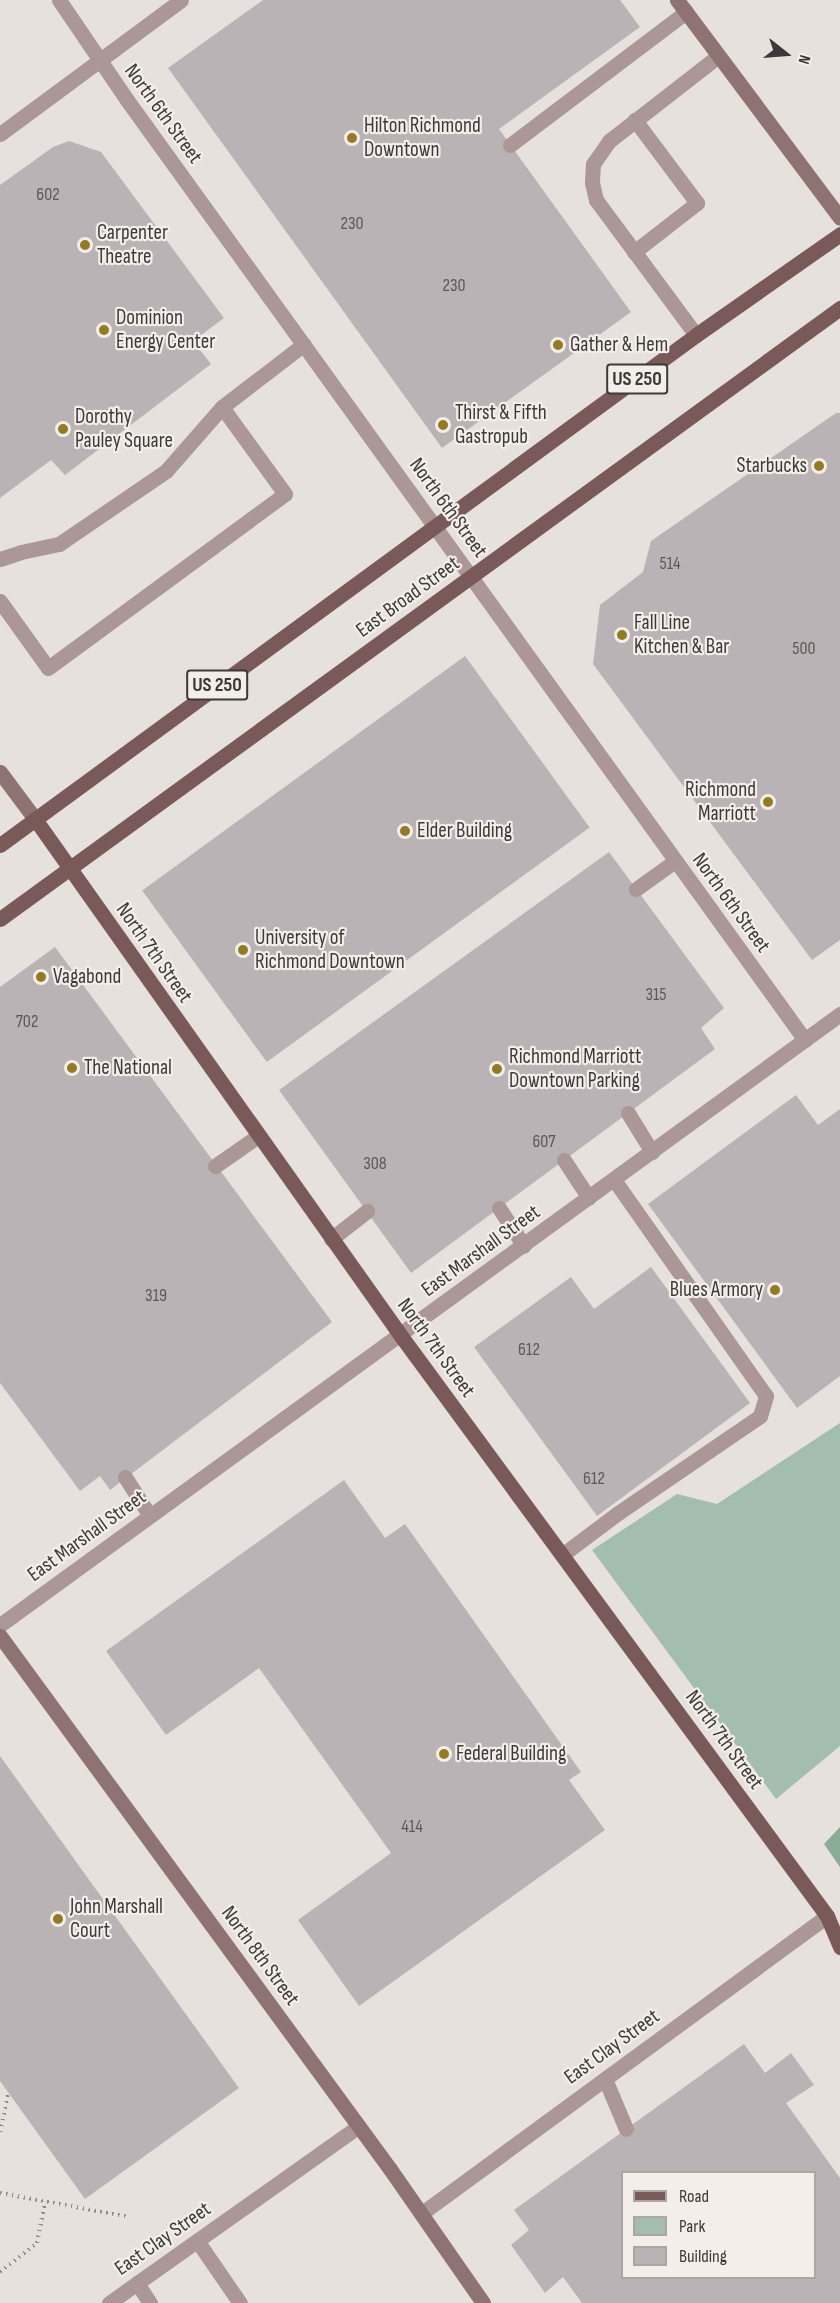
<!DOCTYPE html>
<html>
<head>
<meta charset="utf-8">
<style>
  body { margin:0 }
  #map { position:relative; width:840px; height:2303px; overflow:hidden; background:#e6e1dc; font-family:"Sofia Sans Condensed",sans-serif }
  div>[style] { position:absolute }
  .green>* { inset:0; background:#a4bead }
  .forest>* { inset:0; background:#89ac96 }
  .building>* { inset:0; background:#bab3b5; transform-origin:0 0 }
  .path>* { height:4px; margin-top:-2px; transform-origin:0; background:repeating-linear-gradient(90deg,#8f8b88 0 1.5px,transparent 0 6px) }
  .service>* { height:15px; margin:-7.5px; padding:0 7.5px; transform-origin:7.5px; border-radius:7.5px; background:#aa9796 }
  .minor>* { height:15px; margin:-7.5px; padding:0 7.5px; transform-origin:7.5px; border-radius:7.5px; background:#aa9796 }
  .tertiary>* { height:15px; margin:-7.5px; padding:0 7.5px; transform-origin:7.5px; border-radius:7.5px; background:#aa9796 }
  .secondary>* { height:15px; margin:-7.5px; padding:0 7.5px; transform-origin:7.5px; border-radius:7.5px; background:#8e7372 }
  .primary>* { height:15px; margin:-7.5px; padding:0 7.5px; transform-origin:7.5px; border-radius:7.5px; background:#7a5959 }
  .dots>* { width:16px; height:16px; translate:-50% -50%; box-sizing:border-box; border:3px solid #f3eee9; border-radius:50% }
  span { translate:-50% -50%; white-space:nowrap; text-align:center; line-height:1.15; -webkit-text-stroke:4.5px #f3eee9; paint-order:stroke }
  .number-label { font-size:18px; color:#5c5857 }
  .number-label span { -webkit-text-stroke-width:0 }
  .shield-label span { padding:2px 4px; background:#f3eee9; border:2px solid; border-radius:4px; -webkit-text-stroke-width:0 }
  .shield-label { font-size:20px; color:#3c3a38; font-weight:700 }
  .street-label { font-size:21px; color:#3c3a38 }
  .poi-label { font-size:21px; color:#3c3a38 }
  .left { translate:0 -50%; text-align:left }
  .right { translate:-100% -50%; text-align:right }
  .legend { position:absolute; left:621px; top:2171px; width:195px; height:108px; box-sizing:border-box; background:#f3eee9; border:2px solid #aaa6a2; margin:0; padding:8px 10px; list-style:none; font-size:18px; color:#3c3a38 }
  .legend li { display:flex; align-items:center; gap:12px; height:30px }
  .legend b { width:30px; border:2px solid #aaa6a2 }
  .north { position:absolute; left:756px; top:24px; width:60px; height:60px; -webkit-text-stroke:4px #f3eee9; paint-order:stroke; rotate:107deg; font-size:16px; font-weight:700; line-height:24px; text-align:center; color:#3c3a38 }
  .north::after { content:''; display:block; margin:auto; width:21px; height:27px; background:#3c3a38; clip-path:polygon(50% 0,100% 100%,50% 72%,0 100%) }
</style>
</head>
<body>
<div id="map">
  <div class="green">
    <i style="clip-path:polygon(840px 1423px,840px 1746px,776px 1799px,592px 1550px,677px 1494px,717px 1504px)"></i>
  </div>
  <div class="forest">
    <i style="clip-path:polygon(840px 1827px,840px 1867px,824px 1844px)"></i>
  </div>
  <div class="building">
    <i style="clip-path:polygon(263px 0,620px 0,640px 27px,499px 129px,631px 312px,442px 448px,168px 68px)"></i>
    <i style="clip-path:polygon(69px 141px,101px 152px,224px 318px,193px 341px,211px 364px,65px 475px,51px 460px,0 498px,0 185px,53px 147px)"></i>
    <i style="clip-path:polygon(836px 413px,840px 413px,840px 940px,812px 960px,593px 664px,600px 605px,643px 572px,651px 541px)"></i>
    <i style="left:465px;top:656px;width:212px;height:399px;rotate:54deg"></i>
    <i style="clip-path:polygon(609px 852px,724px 1008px,701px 1028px,715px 1049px,411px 1273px,279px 1090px)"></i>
    <i style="clip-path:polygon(55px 947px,332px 1322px,110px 1490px,100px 1476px,80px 1491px,0 1383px,0 987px)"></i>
    <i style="clip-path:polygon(796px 1095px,818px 1125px,840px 1109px,840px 1376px,797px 1408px,648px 1204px)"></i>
    <i style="clip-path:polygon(651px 1267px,750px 1403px,597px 1516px,474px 1347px,571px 1277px,594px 1309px)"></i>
    <i style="clip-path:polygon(344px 1480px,385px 1538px,405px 1524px,581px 1772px,569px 1780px,605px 1830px,359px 2006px,298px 1920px,391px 1853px,259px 1668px,166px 1735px,106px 1651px)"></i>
    <i style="clip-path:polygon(0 1756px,239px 2088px,85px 2199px,0 2081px)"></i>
    <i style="clip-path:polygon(evenodd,744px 2044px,765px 2073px,791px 2053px,814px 2085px,786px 2103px,840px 2178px,840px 2303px,582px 2303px,563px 2277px,545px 2293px,511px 2245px,529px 2230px,514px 2210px,744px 2044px,622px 2172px,814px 2172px,814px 2278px,622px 2278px,622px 2172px)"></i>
  </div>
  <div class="path">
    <i style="left:0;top:2132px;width:40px;rotate:-78deg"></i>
    <i style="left:0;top:2193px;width:131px;rotate:10.5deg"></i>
    <i style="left:0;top:2272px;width:47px;rotate:-38.1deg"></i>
    <i style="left:37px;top:2243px;width:42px;rotate:-79deg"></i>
  </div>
  <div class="service">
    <i style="left:510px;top:145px;width:221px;rotate:-37.1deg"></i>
    <i style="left:634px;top:252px;width:80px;rotate:-37.9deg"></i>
    <i style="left:697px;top:203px;width:104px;rotate:-126.8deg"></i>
    <i style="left:696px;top:335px;width:168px;rotate:-126.5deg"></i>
    <i style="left:596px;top:200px;width:18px;rotate:-103deg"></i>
    <i style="left:592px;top:182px;width:18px;rotate:-87deg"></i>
    <i style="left:593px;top:164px;width:28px;rotate:-55deg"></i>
    <i style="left:609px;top:141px;width:138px;rotate:-37.9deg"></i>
    <i style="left:0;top:559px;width:22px;rotate:-18deg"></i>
    <i style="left:21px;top:552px;width:39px;rotate:-12deg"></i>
    <i style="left:59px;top:544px;width:130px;rotate:-34.3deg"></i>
    <i style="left:166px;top:471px;width:85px;rotate:-48.8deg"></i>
    <i style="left:0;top:601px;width:82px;rotate:54.4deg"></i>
    <i style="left:48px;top:668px;width:294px;rotate:-36.3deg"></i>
    <i style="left:285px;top:494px;width:107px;rotate:-125.9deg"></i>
    <i style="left:222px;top:407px;width:103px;rotate:-37.5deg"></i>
    <i style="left:636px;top:889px;width:48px;rotate:-35.7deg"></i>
    <i style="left:628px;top:1113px;width:46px;rotate:58.4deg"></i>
    <i style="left:564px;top:1160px;width:45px;rotate:56.7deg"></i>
    <i style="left:215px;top:1166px;width:52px;rotate:-34.9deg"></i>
    <i style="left:499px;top:1208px;width:45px;rotate:56.7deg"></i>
    <i style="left:331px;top:1239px;width:46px;rotate:-37.9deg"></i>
    <i style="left:125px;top:1477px;width:46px;rotate:57.3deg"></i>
    <i style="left:562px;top:1555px;width:70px;rotate:-36.9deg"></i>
    <i style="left:618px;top:1513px;width:172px;rotate:-34.3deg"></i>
    <i style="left:760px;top:1416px;width:21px;rotate:-73deg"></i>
    <i style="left:766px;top:1396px;width:264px;rotate:-125.1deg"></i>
    <i style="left:605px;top:2079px;width:54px;rotate:67.2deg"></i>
    <i style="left:198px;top:2242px;width:74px;rotate:55.5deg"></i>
    <i style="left:137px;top:2283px;width:24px;rotate:57deg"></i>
  </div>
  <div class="minor">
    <i style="left:422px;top:2213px;width:502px;rotate:-36.25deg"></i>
    <i style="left:109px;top:2303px;width:306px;rotate:-35.3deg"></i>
  </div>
  <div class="tertiary">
    <i style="left:59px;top:0;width:121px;rotate:55.8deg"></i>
    <i style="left:127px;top:100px;width:1159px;rotate:54.2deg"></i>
    <i style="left:0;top:134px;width:225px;rotate:-36.5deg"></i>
    <i style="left:0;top:1625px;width:1039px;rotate:-36.03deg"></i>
  </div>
  <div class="secondary">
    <i style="left:677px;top:0;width:272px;rotate:53.2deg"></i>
    <i style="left:0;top:772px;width:59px;rotate:53.3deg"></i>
    <i style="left:0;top:1636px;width:660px;rotate:53.81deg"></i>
    <i style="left:390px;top:2169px;width:163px;rotate:55.2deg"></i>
  </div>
  <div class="primary">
    <i style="left:35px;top:819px;width:633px;rotate:54.7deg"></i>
    <i style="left:401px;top:1336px;width:720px;rotate:53.7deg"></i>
    <i style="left:827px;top:1916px;width:34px;rotate:67deg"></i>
    <i style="left:0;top:845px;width:863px;rotate:-36.23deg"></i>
    <i style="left:696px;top:335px;width:176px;rotate:-35deg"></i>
    <i style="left:0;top:919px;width:1039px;rotate:-36.03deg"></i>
  </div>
  <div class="dots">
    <i style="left:352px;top:138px;background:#927b22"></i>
    <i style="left:85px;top:245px;background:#927b22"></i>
    <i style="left:104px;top:330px;background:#927b22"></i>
    <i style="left:558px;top:345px;background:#927b22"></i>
    <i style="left:443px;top:425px;background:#927b22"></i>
    <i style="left:63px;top:429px;background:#927b22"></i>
    <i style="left:819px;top:466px;background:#927b22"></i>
    <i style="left:622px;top:635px;background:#927b22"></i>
    <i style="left:768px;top:802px;background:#927b22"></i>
    <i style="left:405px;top:831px;background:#927b22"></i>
    <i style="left:243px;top:950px;background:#927b22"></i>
    <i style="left:41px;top:977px;background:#927b22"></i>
    <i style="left:72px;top:1068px;background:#927b22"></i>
    <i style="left:497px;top:1069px;background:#927b22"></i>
    <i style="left:775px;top:1290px;background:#927b22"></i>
    <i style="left:444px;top:1754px;background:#927b22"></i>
    <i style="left:58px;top:1919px;background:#927b22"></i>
  </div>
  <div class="number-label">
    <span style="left:48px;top:195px">602</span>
    <span style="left:352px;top:224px">230</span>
    <span style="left:454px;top:286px">230</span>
    <span style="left:670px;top:564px">514</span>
    <span style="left:804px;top:649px">500</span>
    <span style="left:656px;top:995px">315</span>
    <span style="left:27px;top:1022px">702</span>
    <span style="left:544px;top:1142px">607</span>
    <span style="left:375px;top:1164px">308</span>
    <span style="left:156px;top:1296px">319</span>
    <span style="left:529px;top:1350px">612</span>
    <span style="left:594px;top:1479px">612</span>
    <span style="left:412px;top:1827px">414</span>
  </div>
  <div class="shield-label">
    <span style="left:637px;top:379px">US 250</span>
    <span style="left:217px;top:685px">US 250</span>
  </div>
  <div class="street-label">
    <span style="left:163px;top:114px;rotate:54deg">North 6th Street</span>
    <span style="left:448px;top:508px;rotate:54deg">North 6th Street</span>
    <span style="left:408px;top:597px;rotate:-36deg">East Broad Street</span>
    <span style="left:731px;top:903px;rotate:54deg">North 6th Street</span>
    <span style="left:154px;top:953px;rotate:55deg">North 7th Street</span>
    <span style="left:481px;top:1251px;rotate:-36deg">East Marshall Street</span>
    <span style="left:436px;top:1348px;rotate:54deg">North 7th Street</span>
    <span style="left:87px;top:1536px;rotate:-36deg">East Marshall Street</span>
    <span style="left:724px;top:1740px;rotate:54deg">North 7th Street</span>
    <span style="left:260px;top:1956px;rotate:54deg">North 8th Street</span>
    <span style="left:612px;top:2047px;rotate:-36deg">East Clay Street</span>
    <span style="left:163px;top:2239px;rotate:-35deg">East Clay Street</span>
  </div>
  <div class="poi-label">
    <span class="left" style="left:364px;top:138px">Hilton Richmond<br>Downtown</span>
    <span class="left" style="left:97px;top:245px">Carpenter<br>Theatre</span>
    <span class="left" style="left:116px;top:330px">Dominion<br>Energy Center</span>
    <span class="left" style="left:570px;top:345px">Gather &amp; Hem</span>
    <span class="left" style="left:455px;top:425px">Thirst &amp; Fifth<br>Gastropub</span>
    <span class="left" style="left:75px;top:429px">Dorothy<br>Pauley Square</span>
    <span class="right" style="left:807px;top:466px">Starbucks</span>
    <span class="left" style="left:634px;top:635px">Fall Line<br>Kitchen &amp; Bar</span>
    <span class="right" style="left:756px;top:802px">Richmond<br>Marriott</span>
    <span class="left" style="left:417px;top:831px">Elder Building</span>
    <span class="left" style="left:255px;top:950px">University of<br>Richmond Downtown</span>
    <span class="left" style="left:53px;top:977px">Vagabond</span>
    <span class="left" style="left:509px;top:1069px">Richmond Marriott<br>Downtown Parking</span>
    <span class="left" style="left:84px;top:1068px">The National</span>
    <span class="right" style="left:763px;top:1290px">Blues Armory</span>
    <span class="left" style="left:456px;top:1754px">Federal Building</span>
    <span class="left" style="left:70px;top:1919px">John Marshall<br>Court</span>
  </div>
  <ul class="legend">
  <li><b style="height:8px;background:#7a5959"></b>Road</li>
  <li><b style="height:16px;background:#a4bead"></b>Park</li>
  <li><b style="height:16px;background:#bab3b5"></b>Building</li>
  </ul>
  <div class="north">N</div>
</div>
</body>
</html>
